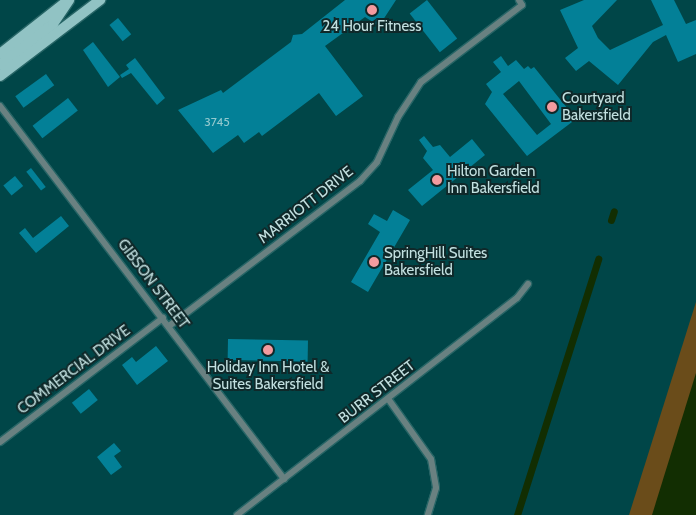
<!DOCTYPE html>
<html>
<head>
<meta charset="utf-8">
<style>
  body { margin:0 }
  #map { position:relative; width:696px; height:515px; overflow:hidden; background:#004648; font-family:Cabin,sans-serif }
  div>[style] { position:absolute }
  .green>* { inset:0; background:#6a4c1a }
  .water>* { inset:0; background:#122e02 }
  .canal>* { height:7px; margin:-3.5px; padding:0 3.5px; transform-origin:3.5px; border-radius:3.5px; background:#122e02 }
  .building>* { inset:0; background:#038097; transform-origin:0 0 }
  .roads { filter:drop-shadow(1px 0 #276566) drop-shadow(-1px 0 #276566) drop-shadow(0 1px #276566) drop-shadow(0 -1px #276566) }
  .street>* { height:6px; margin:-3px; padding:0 3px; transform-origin:3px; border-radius:3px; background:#698181 }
  .primary>* { height:10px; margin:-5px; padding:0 5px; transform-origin:5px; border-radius:5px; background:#91c3c4 }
  .dots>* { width:14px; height:14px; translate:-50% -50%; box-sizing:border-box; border:2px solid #0f2829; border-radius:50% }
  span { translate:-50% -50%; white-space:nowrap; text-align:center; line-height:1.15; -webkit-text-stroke:4px #0f2829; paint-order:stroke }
  .number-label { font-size:12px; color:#92c8ce }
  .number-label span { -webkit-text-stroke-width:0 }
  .poi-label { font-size:15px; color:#c2e0e0 }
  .left { translate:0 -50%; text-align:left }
  .street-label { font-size:15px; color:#c2e0e0 }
</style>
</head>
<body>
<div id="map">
  <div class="green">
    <i style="clip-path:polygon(696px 302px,696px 515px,629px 515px)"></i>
  </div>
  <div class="water">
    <i style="clip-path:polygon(696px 373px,696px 515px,652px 515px)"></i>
  </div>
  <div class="canal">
    <i style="left:611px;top:220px;width:9px;rotate:-72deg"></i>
    <i style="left:517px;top:515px;width:269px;rotate:-72.4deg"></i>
  </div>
  <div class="building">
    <i style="clip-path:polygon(345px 0,396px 0,379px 26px,365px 17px,325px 46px,363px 96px,336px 116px,319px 93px,262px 136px,259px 132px,244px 143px,238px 135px,213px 153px,178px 110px,221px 90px,223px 93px,291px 42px,293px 35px,302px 34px)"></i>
    <i style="left:427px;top:0;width:49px;height:22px;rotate:52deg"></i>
    <i style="clip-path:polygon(584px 0,617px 0,592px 26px,598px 38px,610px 50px,663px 25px,651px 0,674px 0,686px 24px,696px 20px,696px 54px,678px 62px,666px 35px,653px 42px,618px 85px,589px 61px,576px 71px,565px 58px,578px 48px,560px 10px)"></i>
    <i style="left:118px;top:18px;width:21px;height:11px;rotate:51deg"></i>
    <i style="clip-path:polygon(93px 42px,120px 77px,108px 87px,83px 50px)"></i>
    <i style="clip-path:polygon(evenodd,501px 56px,508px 66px,516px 60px,524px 69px,528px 66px,531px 69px,534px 67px,576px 119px,527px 156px,485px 104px,492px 92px,486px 84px,501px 72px,493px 62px,501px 56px,519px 81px,551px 124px,537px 135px,503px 94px,519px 81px)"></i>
    <i style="clip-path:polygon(135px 58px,165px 98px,157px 105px,131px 73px,122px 78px,120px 75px,129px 69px,126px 65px)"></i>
    <i style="left:46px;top:74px;width:14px;height:38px;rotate:54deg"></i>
    <i style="left:68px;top:98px;width:16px;height:45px;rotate:52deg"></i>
    <i style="clip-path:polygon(424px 136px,433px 147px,440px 145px,450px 157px,472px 139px,485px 155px,422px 206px,408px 190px,433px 170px,423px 158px,427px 151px,419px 140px)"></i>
    <i style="left:31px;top:168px;width:24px;height:6px;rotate:52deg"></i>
    <i style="left:15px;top:176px;width:13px;height:15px;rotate:51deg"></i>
    <i style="clip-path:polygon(393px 210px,410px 220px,368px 292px,351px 282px,380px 232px,368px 224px,374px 214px,387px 221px)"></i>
    <i style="clip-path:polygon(61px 216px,69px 226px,36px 253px,19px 233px,25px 228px,33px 238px)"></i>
    <i style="left:228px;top:339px;width:80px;height:21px;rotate:1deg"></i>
    <i style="clip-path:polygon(156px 346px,168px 361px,137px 385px,122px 365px,132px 357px,136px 362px)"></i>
    <i style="left:89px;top:389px;width:14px;height:22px;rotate:51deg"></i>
    <i style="clip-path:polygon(114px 443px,121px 451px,114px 456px,122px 467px,111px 475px,97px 457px)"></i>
  </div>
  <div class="roads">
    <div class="street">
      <i style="left:0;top:106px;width:469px;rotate:52.7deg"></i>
      <i style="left:169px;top:326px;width:240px;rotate:-37.2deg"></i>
      <i style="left:360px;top:181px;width:25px;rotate:-48deg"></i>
      <i style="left:377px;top:162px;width:50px;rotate:-65deg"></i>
      <i style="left:398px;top:117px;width:42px;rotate:-56.7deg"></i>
      <i style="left:421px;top:82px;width:127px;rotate:-37.3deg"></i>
      <i style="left:522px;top:5px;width:6px;rotate:-121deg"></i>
      <i style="left:389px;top:400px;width:72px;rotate:54.6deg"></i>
      <i style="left:431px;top:459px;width:29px;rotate:80deg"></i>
      <i style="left:436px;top:488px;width:28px;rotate:107deg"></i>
      <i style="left:0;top:442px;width:205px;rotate:-37.3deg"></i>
      <i style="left:237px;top:515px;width:354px;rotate:-37.8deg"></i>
      <i style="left:517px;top:298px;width:18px;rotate:-52deg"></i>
    </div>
    <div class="primary">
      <i style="left:0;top:54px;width:84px;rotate:-38.2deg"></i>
      <i style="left:0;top:65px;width:67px;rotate:-37.7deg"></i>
      <i style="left:53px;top:24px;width:29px;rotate:-56deg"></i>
      <i style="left:0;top:76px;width:126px;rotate:-37.2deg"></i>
    </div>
  </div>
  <div class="dots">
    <i style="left:372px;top:10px;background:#f49b9f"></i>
    <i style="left:552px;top:107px;background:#f49b9f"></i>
    <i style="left:437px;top:180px;background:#f49b9f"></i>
    <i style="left:374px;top:262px;background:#f49b9f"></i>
    <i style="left:268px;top:350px;background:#f49b9f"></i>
  </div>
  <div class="number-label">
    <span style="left:217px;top:122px">3745</span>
  </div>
  <div class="poi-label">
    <span style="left:372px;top:27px">24 Hour Fitness</span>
    <span class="left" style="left:562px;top:107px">Courtyard<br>Bakersfield</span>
    <span class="left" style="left:447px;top:180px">Hilton Garden<br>Inn Bakersfield</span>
    <span class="left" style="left:384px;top:262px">SpringHill Suites<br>Bakersfield</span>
    <span style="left:268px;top:376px">Holiday Inn Hotel &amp;<br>Suites Bakersfield</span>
  </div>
  <div class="street-label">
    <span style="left:306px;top:205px;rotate:-38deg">MARRIOTT DRIVE</span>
    <span style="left:153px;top:284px;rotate:53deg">GIBSON STREET</span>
    <span style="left:74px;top:370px;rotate:-37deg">COMMERCIAL DRIVE</span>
    <span style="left:377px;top:392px;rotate:-38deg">BURR STREET</span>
  </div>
</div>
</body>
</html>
